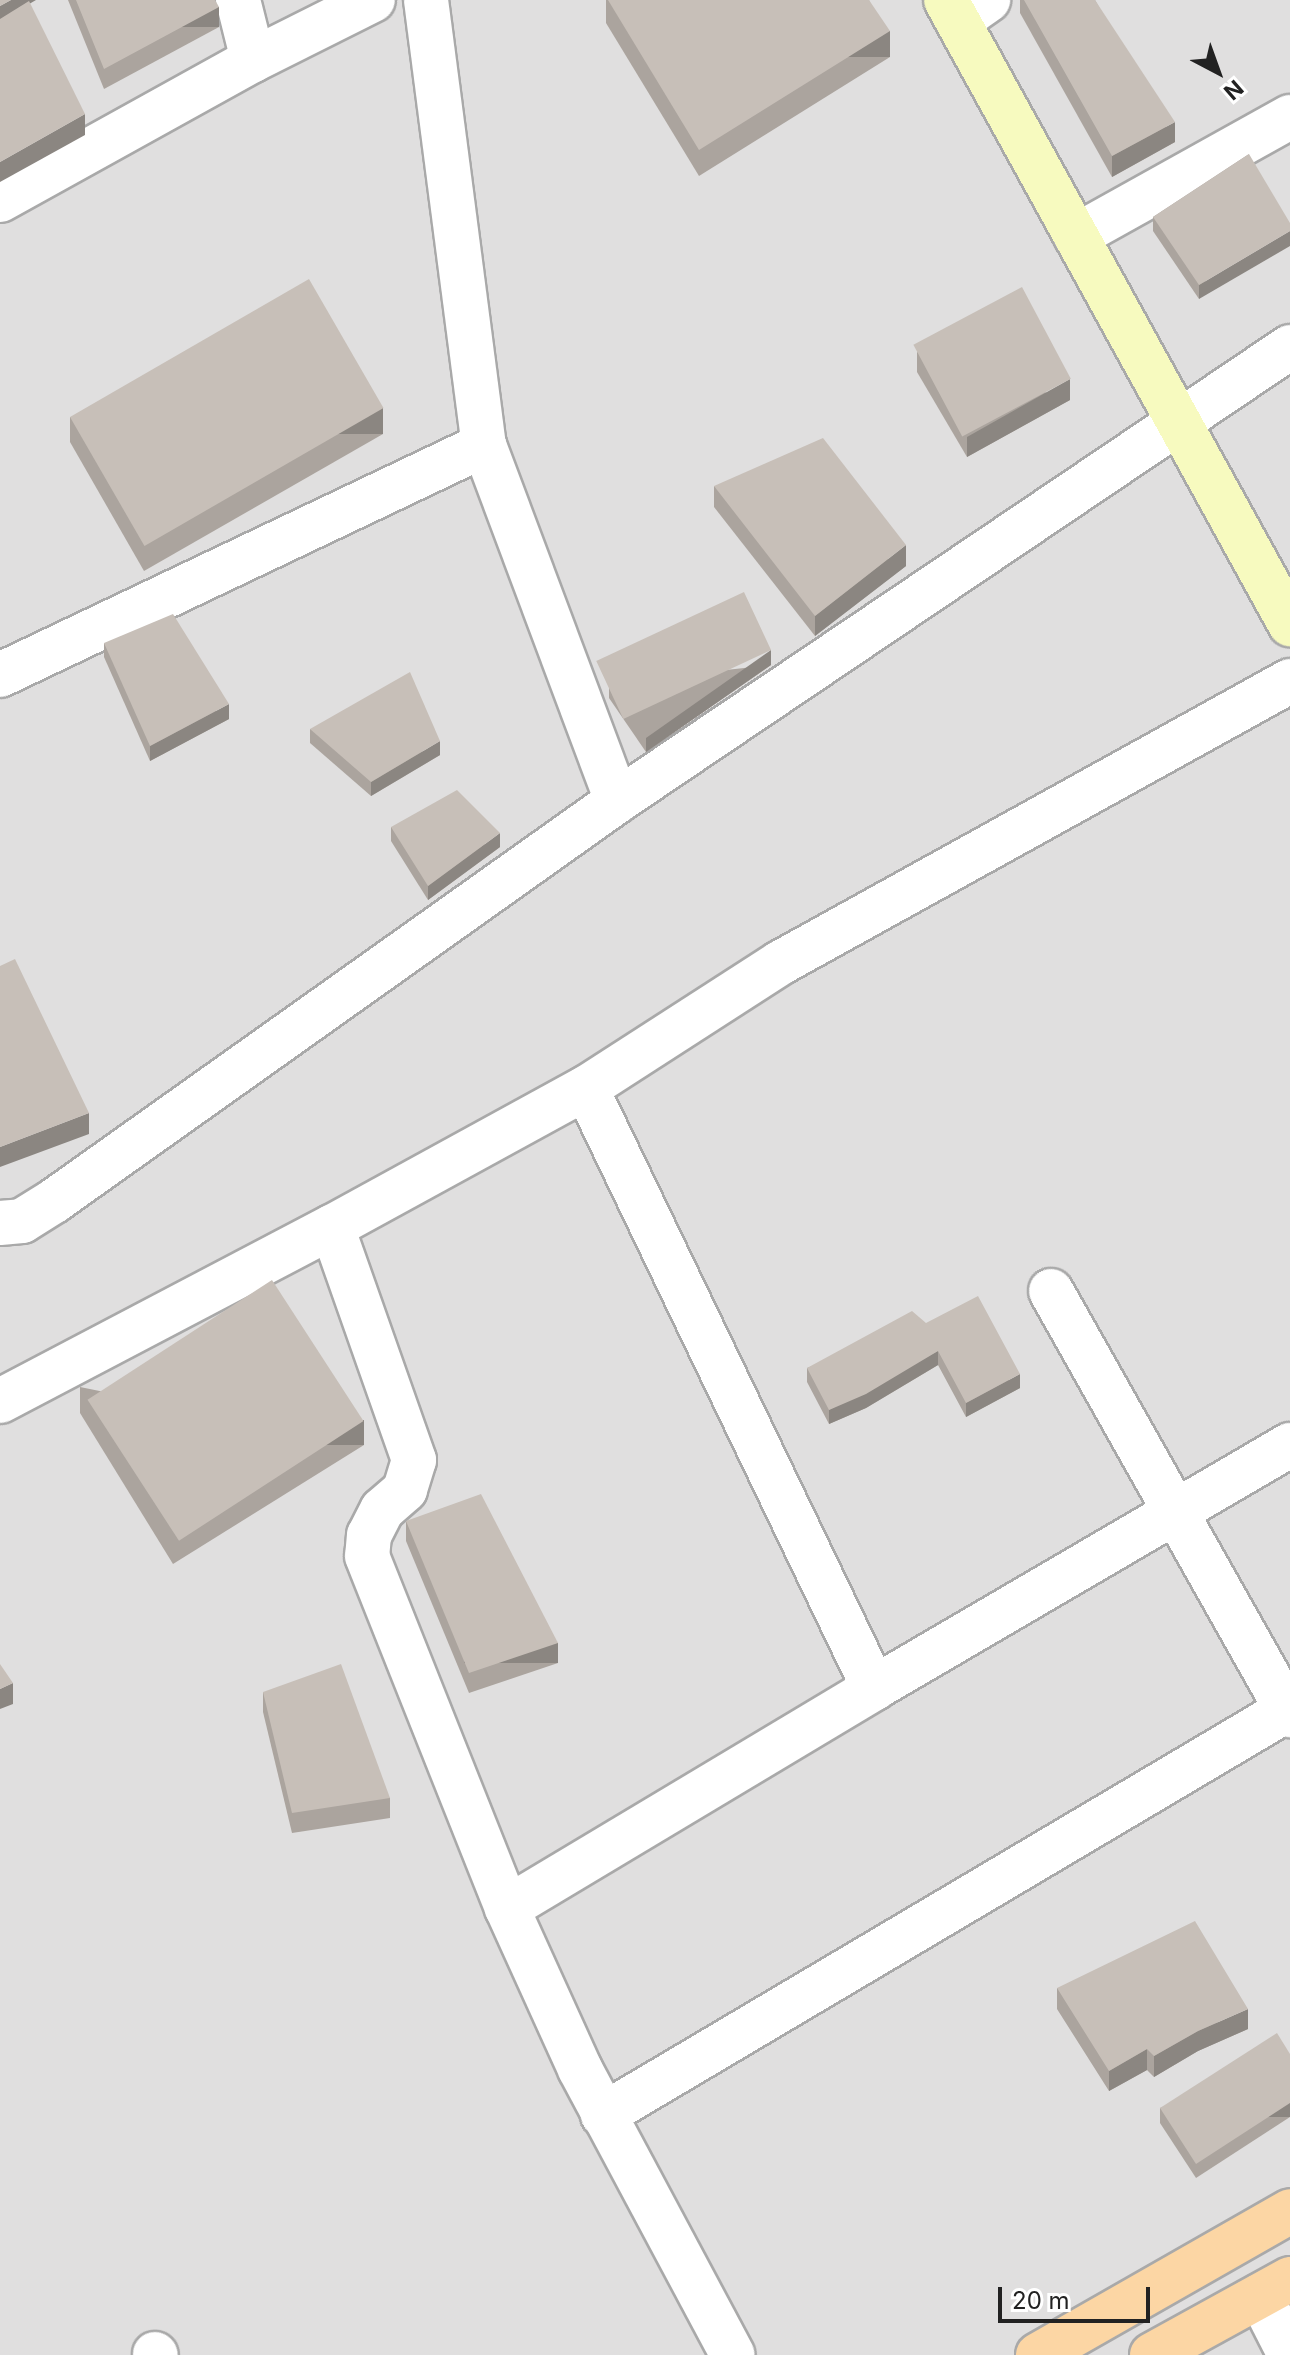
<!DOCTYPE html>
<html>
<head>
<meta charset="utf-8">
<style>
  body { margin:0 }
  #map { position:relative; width:1290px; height:2355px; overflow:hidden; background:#f2efe9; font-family:Inter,sans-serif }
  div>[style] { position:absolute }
  .residential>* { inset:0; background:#e0dfdf; transform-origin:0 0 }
  .roads { filter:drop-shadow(2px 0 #a9a9a9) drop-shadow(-2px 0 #a9a9a9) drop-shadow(0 2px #a9a9a9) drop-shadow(0 -2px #a9a9a9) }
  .street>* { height:44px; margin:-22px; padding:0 22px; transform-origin:22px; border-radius:22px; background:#fff }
  .secondary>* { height:44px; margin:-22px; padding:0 22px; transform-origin:22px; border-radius:22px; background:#f7fabf }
  .primary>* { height:44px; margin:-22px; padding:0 22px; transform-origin:22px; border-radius:22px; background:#fcd6a4 }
  .wall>* { inset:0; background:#aba49e }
  .shaded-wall>* { inset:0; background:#8b8681; transform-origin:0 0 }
  .building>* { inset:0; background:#c7bfb8; transform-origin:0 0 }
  span { translate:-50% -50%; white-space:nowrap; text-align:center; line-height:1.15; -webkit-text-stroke:8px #fff; paint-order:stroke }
  .north { position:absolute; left:1178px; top:32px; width:80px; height:80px; -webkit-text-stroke:6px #fff; paint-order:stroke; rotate:139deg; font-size:22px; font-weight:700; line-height:32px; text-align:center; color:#222 }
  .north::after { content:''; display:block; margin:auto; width:28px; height:36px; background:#222; clip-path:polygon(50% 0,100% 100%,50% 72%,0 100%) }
  .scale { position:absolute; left:998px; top:2287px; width:152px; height:36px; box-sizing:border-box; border:4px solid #222; border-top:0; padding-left:10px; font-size:24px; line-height:28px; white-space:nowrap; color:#222; -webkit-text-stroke:6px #fff; paint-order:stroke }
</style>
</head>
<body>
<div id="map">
  <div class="residential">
    <i style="left:0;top:0;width:1290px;height:2355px"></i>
  </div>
  <div class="roads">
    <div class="street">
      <i style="left:238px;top:0;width:62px;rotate:76deg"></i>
      <i style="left:426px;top:0;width:449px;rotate:82.6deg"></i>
      <i style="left:484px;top:445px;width:380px;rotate:69.5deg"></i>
      <i style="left:958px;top:21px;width:37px;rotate:-35deg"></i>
      <i style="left:0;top:200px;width:289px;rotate:-29deg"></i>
      <i style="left:253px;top:60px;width:134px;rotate:-26.6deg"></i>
      <i style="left:1076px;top:236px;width:245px;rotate:-29.1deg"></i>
      <i style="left:0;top:675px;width:536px;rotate:-25.42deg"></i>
      <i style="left:586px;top:1088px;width:666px;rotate:64.36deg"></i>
      <i style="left:0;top:1223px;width:22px;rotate:-5deg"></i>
      <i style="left:22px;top:1221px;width:38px;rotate:-32deg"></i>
      <i style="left:54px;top:1201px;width:691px;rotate:-35.39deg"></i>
      <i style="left:617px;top:801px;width:812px;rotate:-34deg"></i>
      <i style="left:332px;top:1227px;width:247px;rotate:70.6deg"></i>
      <i style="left:414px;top:1460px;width:31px;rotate:107deg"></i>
      <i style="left:405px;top:1490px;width:30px;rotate:139deg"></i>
      <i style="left:382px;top:1510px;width:28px;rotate:117deg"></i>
      <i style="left:369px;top:1535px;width:21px;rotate:95deg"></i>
      <i style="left:367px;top:1556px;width:379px;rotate:68.3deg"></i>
      <i style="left:507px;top:1908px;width:177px;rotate:65.6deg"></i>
      <i style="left:580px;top:2069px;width:324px;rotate:61.9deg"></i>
      <i style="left:1051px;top:1291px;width:487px;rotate:60.6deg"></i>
      <i style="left:0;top:1401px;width:375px;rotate:-27.7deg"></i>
      <i style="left:332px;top:1227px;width:290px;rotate:-28.7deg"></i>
      <i style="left:586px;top:1088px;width:231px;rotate:-32.8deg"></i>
      <i style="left:780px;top:963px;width:583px;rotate:-28.94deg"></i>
      <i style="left:507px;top:1908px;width:428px;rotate:-30.9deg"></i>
      <i style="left:874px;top:1688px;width:482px;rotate:-30.3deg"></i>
      <i style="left:603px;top:2115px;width:799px;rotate:-30.64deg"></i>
      <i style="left:1260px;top:2296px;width:66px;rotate:63deg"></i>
      <i style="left:155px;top:2354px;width:1px;rotate:45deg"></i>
    </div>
    <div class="secondary">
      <i style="left:946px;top:0;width:713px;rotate:61.13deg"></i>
    </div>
    <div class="primary">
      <i style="left:1038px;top:2355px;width:290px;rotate:-29.7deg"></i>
      <i style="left:1152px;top:2355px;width:158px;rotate:-28.8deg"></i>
    </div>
  </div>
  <div class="wall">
    <i style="clip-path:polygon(68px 0,215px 0,219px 27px,104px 89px)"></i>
    <i style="clip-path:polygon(606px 0,869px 0,890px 57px,699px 176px,606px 23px)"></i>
    <i style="clip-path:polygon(1020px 0,1095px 0,1175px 142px,1112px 177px,1020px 13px)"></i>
    <i style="clip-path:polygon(1249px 154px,1199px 299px,1153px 231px,1153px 217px)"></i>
    <i style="clip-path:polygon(917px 352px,1070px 400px,967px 457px,917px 372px)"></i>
    <i style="clip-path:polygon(70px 417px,383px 434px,144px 571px,70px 442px)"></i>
    <i style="clip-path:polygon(714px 486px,906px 566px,815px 636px,714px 507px)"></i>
    <i style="clip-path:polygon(104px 643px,229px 719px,150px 761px,104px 657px)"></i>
    <i style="clip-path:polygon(771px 665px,646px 752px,609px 698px,609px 683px)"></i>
    <i style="clip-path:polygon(310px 729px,440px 755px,371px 796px,310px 743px)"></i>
    <i style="clip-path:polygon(391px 827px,500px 847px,428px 900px,391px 841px)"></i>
    <i style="clip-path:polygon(926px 1323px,1020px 1388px,966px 1417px,938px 1365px,866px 1408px,829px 1424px,807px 1382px,807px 1368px)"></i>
    <i style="clip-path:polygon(80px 1387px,364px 1445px,173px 1564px,80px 1413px)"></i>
    <i style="clip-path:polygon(406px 1521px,558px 1663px,469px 1693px,406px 1541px)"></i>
    <i style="clip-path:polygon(263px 1692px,390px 1798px,390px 1818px,292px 1833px,263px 1712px)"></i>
    <i style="clip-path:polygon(1057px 1988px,1248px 2029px,1198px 2051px,1154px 2077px,1147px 2070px,1109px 2091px,1057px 2009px)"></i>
    <i style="clip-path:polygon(1290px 2054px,1290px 2117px,1196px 2178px,1160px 2123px,1160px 2108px)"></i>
  </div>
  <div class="shaded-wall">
    <i style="clip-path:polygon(11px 0,36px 0,0 21px,0 6px)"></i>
    <i style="left:219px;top:7px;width:20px;height:131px;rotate:90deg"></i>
    <i style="left:890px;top:31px;width:26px;height:225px;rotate:90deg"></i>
    <i style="clip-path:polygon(85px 114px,85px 135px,0 182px,0 162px)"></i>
    <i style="clip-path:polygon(1175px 122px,1175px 142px,1112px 177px,1112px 156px)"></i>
    <i style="clip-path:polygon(1290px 231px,1290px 246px,1199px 299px,1199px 285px)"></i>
    <i style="clip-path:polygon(1070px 379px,1070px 400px,967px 457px,967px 437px)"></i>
    <i style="left:383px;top:408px;width:26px;height:276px;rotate:90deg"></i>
    <i style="clip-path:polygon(906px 545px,906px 566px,815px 636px,815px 616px)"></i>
    <i style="clip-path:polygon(771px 650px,771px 665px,646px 752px,646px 738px)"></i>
    <i style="clip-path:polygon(229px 704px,229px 719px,150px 761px,150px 746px)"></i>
    <i style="clip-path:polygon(440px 741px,440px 755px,371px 796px,371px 782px)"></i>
    <i style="clip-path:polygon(500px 833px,500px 847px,428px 900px,428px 886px)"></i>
    <i style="clip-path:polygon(89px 1113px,89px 1134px,0 1167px,0 1147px)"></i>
    <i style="clip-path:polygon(938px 1351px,938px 1365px,866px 1408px,829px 1424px,829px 1410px)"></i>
    <i style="clip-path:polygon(1020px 1374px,1020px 1388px,966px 1417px,966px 1403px)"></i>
    <i style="left:364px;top:1420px;width:25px;height:225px;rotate:90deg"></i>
    <i style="left:558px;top:1643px;width:20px;height:94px;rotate:90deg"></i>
    <i style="clip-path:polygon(13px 1683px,13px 1704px,0 1709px,0 1689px)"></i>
    <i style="clip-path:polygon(1248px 2009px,1248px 2029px,1198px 2051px,1154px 2077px,1154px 2056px,1198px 2031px)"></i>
    <i style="clip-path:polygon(1147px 2049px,1147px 2070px,1109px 2091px,1109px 2071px)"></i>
    <i style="left:1290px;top:2103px;width:14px;height:112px;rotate:90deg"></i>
  </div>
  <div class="building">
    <i style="clip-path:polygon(0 0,11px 0,0 6px)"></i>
    <i style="clip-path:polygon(76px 0,215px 0,219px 7px,104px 69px)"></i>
    <i style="clip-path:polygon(608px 0,869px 0,890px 31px,699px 150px)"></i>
    <i style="clip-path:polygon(1024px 0,1095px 0,1175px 122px,1112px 156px)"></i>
    <i style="clip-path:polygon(29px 1px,85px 114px,0 162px,0 19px)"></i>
    <i style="clip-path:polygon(1249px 154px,1290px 223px,1290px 231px,1199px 285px,1153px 217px)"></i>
    <i style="left:309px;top:279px;width:149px;height:276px;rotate:60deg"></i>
    <i style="left:1022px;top:287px;width:104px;height:123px;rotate:62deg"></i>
    <i style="clip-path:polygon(823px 438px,906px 545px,815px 616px,714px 486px)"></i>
    <i style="left:744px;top:592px;width:64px;height:163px;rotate:65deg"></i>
    <i style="clip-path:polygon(173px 614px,229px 704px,150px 746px,104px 643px)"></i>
    <i style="clip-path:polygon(410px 672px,440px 741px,371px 782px,310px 729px)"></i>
    <i style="clip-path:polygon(457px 790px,500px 833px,428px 886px,391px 827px)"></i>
    <i style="clip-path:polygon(15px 959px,89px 1113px,0 1147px,0 966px)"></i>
    <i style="left:272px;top:1280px;width:168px;height:220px;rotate:57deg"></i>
    <i style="clip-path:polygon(978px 1296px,1020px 1374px,966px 1403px,938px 1351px,866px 1394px,829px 1410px,807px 1368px,912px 1311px,926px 1323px)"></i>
    <i style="clip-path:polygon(481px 1494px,558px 1643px,469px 1673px,406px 1521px)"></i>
    <i style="clip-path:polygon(0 1664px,13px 1683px,0 1689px)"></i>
    <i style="clip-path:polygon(341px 1664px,390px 1798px,292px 1813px,263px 1692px)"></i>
    <i style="clip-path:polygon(1195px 1921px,1248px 2009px,1198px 2031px,1154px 2056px,1147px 2049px,1109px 2071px,1057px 1988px)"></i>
    <i style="clip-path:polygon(1277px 2033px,1290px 2054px,1290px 2103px,1196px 2164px,1160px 2108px)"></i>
  </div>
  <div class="north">N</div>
  <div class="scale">20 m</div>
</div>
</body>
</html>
